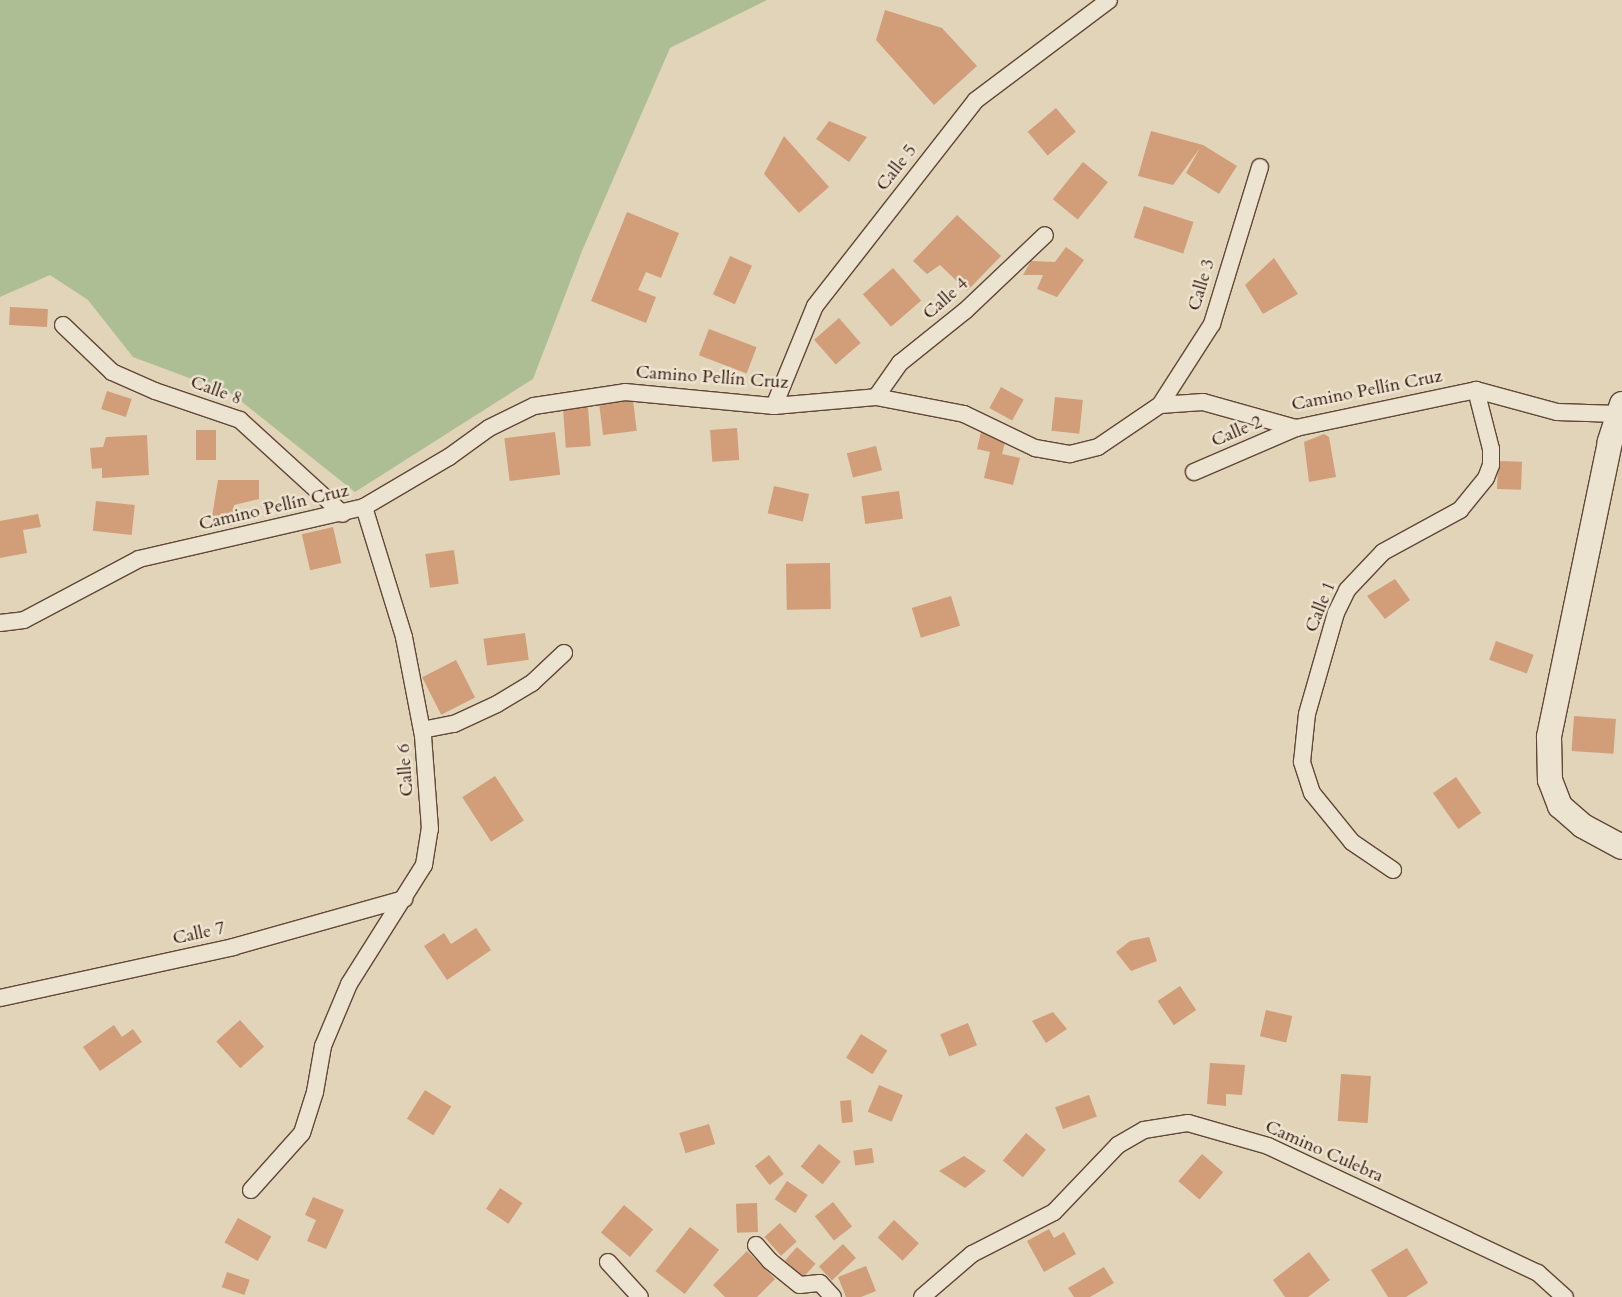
<!DOCTYPE html>
<html>
<head>
<meta charset="utf-8">
<style>
  body { margin:0 }
  #map { position:relative; width:1622px; height:1297px; overflow:hidden; background:#e2d4b8; font-family:Cardo,serif }
  div>[style] { position:absolute }
  .green>* { inset:0; background:#adbe94 }
  .building>* { inset:0; background:#d29d79; transform-origin:0 0 }
  .roads { filter:drop-shadow(1px 0 #614736) drop-shadow(-1px 0 #614736) drop-shadow(0 1px #614736) drop-shadow(0 -1px #614736) }
  .street>* { height:16px; margin:-8px; padding:0 8px; transform-origin:8px; border-radius:8px; background:#ece3d1 }
  .secondary>* { height:24px; margin:-12px; padding:0 12px; transform-origin:12px; border-radius:12px; background:#ece3d1 }
  span { translate:-50% -50%; white-space:nowrap; text-align:center; line-height:1.15; -webkit-text-stroke:5px #ece3d1; paint-order:stroke }
  .street-label { font-size:18px; color:#36180b }
</style>
</head>
<body>
<div id="map">
  <div class="green">
    <i style="clip-path:polygon(0 0,767px 0,670px 48px,582px 251px,533px 379px,355px 492px,232px 394px,133px 357px,88px 300px,50px 275px,0 297px)"></i>
  </div>
  <div class="building">
    <i style="clip-path:polygon(885px 10px,942px 28px,977px 66px,934px 105px,876px 40px)"></i>
    <i style="left:1056px;top:108px;width:31px;height:37px;rotate:50deg"></i>
    <i style="clip-path:polygon(829px 121px,867px 137px,849px 162px,816px 139px)"></i>
    <i style="clip-path:polygon(1151px 131px,1203px 145px,1237px 166px,1219px 194px,1186px 173px,1200px 148px,1173px 185px,1138px 176px)"></i>
    <i style="clip-path:polygon(784px 136px,829px 187px,799px 213px,764px 174px)"></i>
    <i style="left:1083px;top:162px;width:32px;height:48px;rotate:39deg"></i>
    <i style="left:1144px;top:206px;width:52px;height:33px;rotate:18deg"></i>
    <i style="clip-path:polygon(627px 212px,679px 233px,661px 278px,646px 272px,638px 290px,656px 297px,646px 323px,591px 301px)"></i>
    <i style="clip-path:polygon(957px 215px,1001px 256px,967px 291px,940px 265px,927px 274px,913px 261px)"></i>
    <i style="clip-path:polygon(1066px 247px,1084px 260px,1057px 297px,1037px 289px,1043px 275px,1023px 275px,1031px 261px,1055px 262px)"></i>
    <i style="left:730px;top:256px;width:24px;height:42px;rotate:24deg"></i>
    <i style="clip-path:polygon(1274px 258px,1298px 294px,1263px 314px,1245px 285px)"></i>
    <i style="left:893px;top:268px;width:43px;height:40px;rotate:49deg"></i>
    <i style="left:10px;top:307px;width:38px;height:18px;rotate:3deg"></i>
    <i style="left:839px;top:318px;width:33px;height:33px;rotate:49deg"></i>
    <i style="left:709px;top:329px;width:51px;height:28px;rotate:21deg"></i>
    <i style="left:1001px;top:387px;width:26px;height:24px;rotate:29deg"></i>
    <i style="left:107px;top:391px;width:26px;height:19px;rotate:18deg"></i>
    <i style="left:1055px;top:397px;width:28px;height:34px;rotate:6deg"></i>
    <i style="left:633px;top:400px;width:31px;height:34px;rotate:83deg"></i>
    <i style="left:588px;top:407px;width:39px;height:25px;rotate:86deg"></i>
    <i style="left:737px;top:428px;width:32px;height:27px;rotate:86deg"></i>
    <i style="left:196px;top:430px;width:20px;height:30px"></i>
    <i style="left:555px;top:432px;width:43px;height:51px;rotate:83deg"></i>
    <i style="clip-path:polygon(981px 432px,1006px 438px,1002px 454px,1020px 458px,1013px 485px,984px 478px,990px 452px,977px 449px)"></i>
    <i style="clip-path:polygon(1324px 434px,1329px 437px,1336px 477px,1309px 482px,1304px 442px)"></i>
    <i style="clip-path:polygon(147px 435px,149px 475px,102px 478px,102px 468px,92px 469px,90px 448px,103px 447px,106px 437px)"></i>
    <i style="left:876px;top:446px;width:25px;height:30px;rotate:76deg"></i>
    <i style="left:1498px;top:461px;width:24px;height:28px;rotate:2deg"></i>
    <i style="clip-path:polygon(218px 480px,259px 480px,259px 499px,234px 505px,232px 526px,211px 523px)"></i>
    <i style="left:774px;top:486px;width:36px;height:28px;rotate:13deg"></i>
    <i style="left:899px;top:491px;width:28px;height:38px;rotate:82deg"></i>
    <i style="left:96px;top:501px;width:39px;height:30px;rotate:6deg"></i>
    <i style="clip-path:polygon(38px 514px,41px 527px,23px 530px,27px 553px,0 558px,0 521px)"></i>
    <i style="left:333px;top:527px;width:37px;height:32px;rotate:77deg"></i>
    <i style="left:454px;top:550px;width:34px;height:29px;rotate:82deg"></i>
    <i style="left:830px;top:563px;width:46px;height:44px;rotate:89deg"></i>
    <i style="clip-path:polygon(1395px 579px,1410px 600px,1385px 619px,1367px 596px)"></i>
    <i style="left:951px;top:596px;width:31px;height:41px;rotate:73deg"></i>
    <i style="left:525px;top:633px;width:27px;height:42px;rotate:82deg"></i>
    <i style="left:1496px;top:641px;width:40px;height:20px;rotate:20deg"></i>
    <i style="left:456px;top:660px;width:42px;height:38px;rotate:63deg"></i>
    <i style="left:1574px;top:716px;width:42px;height:35px;rotate:4deg"></i>
    <i style="left:495px;top:776px;width:53px;height:39px;rotate:57deg"></i>
    <i style="left:1456px;top:777px;width:44px;height:28px;rotate:55deg"></i>
    <i style="clip-path:polygon(476px 928px,491px 950px,447px 980px,424px 946px,444px 933px,451px 944px)"></i>
    <i style="clip-path:polygon(1149px 937px,1157px 961px,1131px 971px,1116px 952px,1130px 941px)"></i>
    <i style="left:1180px;top:986px;width:29px;height:27px;rotate:56deg"></i>
    <i style="left:1266px;top:1010px;width:27px;height:27px;rotate:13deg"></i>
    <i style="clip-path:polygon(1053px 1012px,1067px 1029px,1046px 1043px,1032px 1021px)"></i>
    <i style="left:240px;top:1020px;width:36px;height:32px;rotate:48deg"></i>
    <i style="left:968px;top:1023px;width:24px;height:30px;rotate:68deg"></i>
    <i style="clip-path:polygon(114px 1025px,122px 1037px,133px 1029px,142px 1042px,100px 1071px,83px 1047px)"></i>
    <i style="left:861px;top:1034px;width:31px;height:28px;rotate:32deg"></i>
    <i style="clip-path:polygon(1210px 1063px,1245px 1065px,1242px 1095px,1226px 1094px,1226px 1106px,1207px 1104px)"></i>
    <i style="left:1341px;top:1074px;width:30px;height:47px;rotate:4deg"></i>
    <i style="left:879px;top:1085px;width:26px;height:29px;rotate:23deg"></i>
    <i style="left:425px;top:1090px;width:31px;height:34px;rotate:32deg"></i>
    <i style="left:1089px;top:1095px;width:23px;height:36px;rotate:70deg"></i>
    <i style="left:851px;top:1100px;width:22px;height:11px;rotate:85deg"></i>
    <i style="left:709px;top:1124px;width:21px;height:31px;rotate:73deg"></i>
    <i style="left:1026px;top:1133px;width:26px;height:36px;rotate:40deg"></i>
    <i style="left:819px;top:1144px;width:28px;height:29px;rotate:39deg"></i>
    <i style="left:872px;top:1148px;width:15px;height:19px;rotate:82deg"></i>
    <i style="left:1202px;top:1154px;width:28px;height:36px;rotate:41deg"></i>
    <i style="left:769px;top:1155px;width:24px;height:18px;rotate:52deg"></i>
    <i style="clip-path:polygon(964px 1156px,986px 1171px,965px 1188px,939px 1171px)"></i>
    <i style="left:787px;top:1181px;width:25px;height:22px;rotate:34deg"></i>
    <i style="left:500px;top:1188px;width:27px;height:25px;rotate:34deg"></i>
    <i style="clip-path:polygon(313px 1197px,344px 1210px,326px 1249px,307px 1241px,316px 1220px,305px 1215px)"></i>
    <i style="left:833px;top:1202px;width:31px;height:23px;rotate:52deg"></i>
    <i style="left:757px;top:1203px;width:29px;height:21px;rotate:88deg"></i>
    <i style="left:624px;top:1205px;width:38px;height:36px;rotate:40deg"></i>
    <i style="left:238px;top:1218px;width:38px;height:28px;rotate:29deg"></i>
    <i style="left:894px;top:1220px;width:34px;height:24px;rotate:43deg"></i>
    <i style="left:780px;top:1223px;width:25px;height:21px;rotate:48deg"></i>
    <i style="left:690px;top:1227px;width:37px;height:56px;rotate:38deg"></i>
    <i style="clip-path:polygon(1049px 1229px,1054px 1238px,1064px 1232px,1076px 1254px,1044px 1272px,1027px 1241px)"></i>
    <i style="left:843px;top:1244px;width:19px;height:33px;rotate:47deg"></i>
    <i style="left:797px;top:1247px;width:25px;height:18px;rotate:42deg"></i>
    <i style="clip-path:polygon(1407px 1248px,1428px 1283px,1406px 1297px,1388px 1297px,1371px 1270px)"></i>
    <i style="clip-path:polygon(747px 1251px,775px 1279px,757px 1297px,725px 1297px,713px 1285px)"></i>
    <i style="clip-path:polygon(1309px 1252px,1330px 1280px,1308px 1297px,1285px 1297px,1273px 1280px)"></i>
    <i style="clip-path:polygon(866px 1266px,876px 1291px,861px 1297px,846px 1297px,838px 1277px)"></i>
    <i style="clip-path:polygon(1104px 1267px,1114px 1283px,1090px 1297px,1074px 1297px,1068px 1288px)"></i>
    <i style="left:227px;top:1272px;width:24px;height:16px;rotate:19deg"></i>
  </div>
  <div class="roads">
    <div class="street">
      <i style="left:63px;top:325px;width:68px;rotate:43.8deg"></i>
      <i style="left:112px;top:372px;width:47px;rotate:23.8deg"></i>
      <i style="left:155px;top:391px;width:90px;rotate:18.8deg"></i>
      <i style="left:240px;top:420px;width:139px;rotate:42.4deg"></i>
      <i style="left:876px;top:397px;width:42px;rotate:-54.8deg"></i>
      <i style="left:900px;top:363px;width:83px;rotate:-38.7deg"></i>
      <i style="left:965px;top:311px;width:110px;rotate:-43.5deg"></i>
      <i style="left:1160px;top:405px;width:96px;rotate:-57.3deg"></i>
      <i style="left:1212px;top:324px;width:164px;rotate:-73deg"></i>
      <i style="left:774px;top:406px;width:108px;rotate:-67.7deg"></i>
      <i style="left:815px;top:306px;width:261px;rotate:-52deg"></i>
      <i style="left:976px;top:100px;width:166px;rotate:-36.9deg"></i>
      <i style="left:1194px;top:472px;width:111px;rotate:-23.3deg"></i>
      <i style="left:0;top:623px;width:24px;rotate:-7deg"></i>
      <i style="left:24px;top:620px;width:130px;rotate:-27.9deg"></i>
      <i style="left:139px;top:559px;width:231px;rotate:-13deg"></i>
      <i style="left:364px;top:507px;width:99px;rotate:-30.5deg"></i>
      <i style="left:449px;top:457px;width:49px;rotate:-35.9deg"></i>
      <i style="left:489px;top:428px;width:50px;rotate:-26.1deg"></i>
      <i style="left:534px;top:406px;width:92px;rotate:-8.7deg"></i>
      <i style="left:625px;top:392px;width:150px;rotate:5.4deg"></i>
      <i style="left:774px;top:406px;width:102px;rotate:-5deg"></i>
      <i style="left:876px;top:397px;width:90px;rotate:10.9deg"></i>
      <i style="left:964px;top:414px;width:79px;rotate:25.6deg"></i>
      <i style="left:1035px;top:448px;width:36px;rotate:10deg"></i>
      <i style="left:1070px;top:454px;width:29px;rotate:-14deg"></i>
      <i style="left:1098px;top:447px;width:75px;rotate:-34.1deg"></i>
      <i style="left:1160px;top:405px;width:43px;rotate:-4deg"></i>
      <i style="left:1203px;top:402px;width:97px;rotate:15.6deg"></i>
      <i style="left:1296px;top:428px;width:184px;rotate:-11.9deg"></i>
      <i style="left:1476px;top:390px;width:84px;rotate:15.2deg"></i>
      <i style="left:1557px;top:412px;width:61px;rotate:1.9deg"></i>
      <i style="left:422px;top:730px;width:33px;rotate:-11deg"></i>
      <i style="left:454px;top:724px;width:47px;rotate:-24.9deg"></i>
      <i style="left:497px;top:704px;width:41px;rotate:-31deg"></i>
      <i style="left:532px;top:683px;width:44px;rotate:-43.2deg"></i>
      <i style="left:1393px;top:870px;width:50px;rotate:-145.7deg"></i>
      <i style="left:1352px;top:842px;width:63px;rotate:-129.2deg"></i>
      <i style="left:1312px;top:793px;width:33px;rotate:-108deg"></i>
      <i style="left:1302px;top:762px;width:48px;rotate:-84.1deg"></i>
      <i style="left:1307px;top:714px;width:105px;rotate:-74deg"></i>
      <i style="left:1336px;top:613px;width:25px;rotate:-64deg"></i>
      <i style="left:1347px;top:590px;width:52px;rotate:-46.5deg"></i>
      <i style="left:1383px;top:552px;width:88px;rotate:-28.6deg"></i>
      <i style="left:1460px;top:510px;width:41px;rotate:-50.9deg"></i>
      <i style="left:1486px;top:478px;width:14px;rotate:-69deg"></i>
      <i style="left:1491px;top:465px;width:16px;rotate:-90deg"></i>
      <i style="left:1491px;top:449px;width:61px;rotate:-104.3deg"></i>
      <i style="left:0;top:998px;width:239px;rotate:-12.3deg"></i>
      <i style="left:233px;top:947px;width:178px;rotate:-15.7deg"></i>
      <i style="left:251px;top:1190px;width:76px;rotate:-48.2deg"></i>
      <i style="left:302px;top:1133px;width:43px;rotate:-72.4deg"></i>
      <i style="left:315px;top:1092px;width:47px;rotate:-80.1deg"></i>
      <i style="left:323px;top:1046px;width:67px;rotate:-67.2deg"></i>
      <i style="left:349px;top:984px;width:141px;rotate:-57.8deg"></i>
      <i style="left:424px;top:865px;width:36px;rotate:-81deg"></i>
      <i style="left:430px;top:829px;width:93px;rotate:-94.3deg"></i>
      <i style="left:423px;top:736px;width:101px;rotate:-100.9deg"></i>
      <i style="left:404px;top:637px;width:136px;rotate:-107.1deg"></i>
      <i style="left:756px;top:1245px;width:21px;rotate:49deg"></i>
      <i style="left:770px;top:1261px;width:38px;rotate:39deg"></i>
      <i style="left:800px;top:1285px;width:20px;rotate:-6deg"></i>
      <i style="left:820px;top:1283px;width:19px;rotate:47deg"></i>
      <i style="left:608px;top:1262px;width:47px;rotate:47.6deg"></i>
      <i style="left:922px;top:1297px;width:66px;rotate:-40.7deg"></i>
      <i style="left:972px;top:1254px;width:92px;rotate:-27.1deg"></i>
      <i style="left:1054px;top:1212px;width:93px;rotate:-46.3deg"></i>
      <i style="left:1118px;top:1145px;width:30px;rotate:-30deg"></i>
      <i style="left:1144px;top:1130px;width:45px;rotate:-9deg"></i>
      <i style="left:1188px;top:1123px;width:83px;rotate:16deg"></i>
      <i style="left:1268px;top:1146px;width:298px;rotate:25.2deg"></i>
      <i style="left:1538px;top:1273px;width:36px;rotate:42deg"></i>
    </div>
    <div class="secondary">
      <i style="left:1622px;top:404px;width:40px;rotate:108deg"></i>
      <i style="left:1610px;top:442px;width:301px;rotate:101.7deg"></i>
      <i style="left:1549px;top:737px;width:43px;rotate:88.7deg"></i>
      <i style="left:1550px;top:780px;width:28px;rotate:69deg"></i>
      <i style="left:1560px;top:806px;width:30px;rotate:41deg"></i>
      <i style="left:1583px;top:826px;width:44px;rotate:28.3deg"></i>
    </div>
  </div>
  <div class="street-label">
    <span style="left:897px;top:168px;rotate:-52deg">Calle 5</span>
    <span style="left:1202px;top:285px;rotate:-73deg">Calle 3</span>
    <span style="left:946px;top:299px;rotate:-41deg">Calle 4</span>
    <span style="left:712px;top:378px;rotate:4deg">Camino Pellín Cruz</span>
    <span style="left:216px;top:391px;rotate:20deg">Calle 8</span>
    <span style="left:1367px;top:391px;rotate:-11deg">Camino Pellín Cruz</span>
    <span style="left:1237px;top:432px;rotate:-23deg">Calle 2</span>
    <span style="left:274px;top:508px;rotate:-13deg">Camino Pellín Cruz</span>
    <span style="left:1321px;top:607px;rotate:-68deg">Calle 1</span>
    <span style="left:406px;top:770px;rotate:-94deg">Calle 6</span>
    <span style="left:199px;top:934px;rotate:-12deg">Calle 7</span>
    <span style="left:1324px;top:1152px;rotate:24deg">Camino Culebra</span>
  </div>
</div>
</body>
</html>
